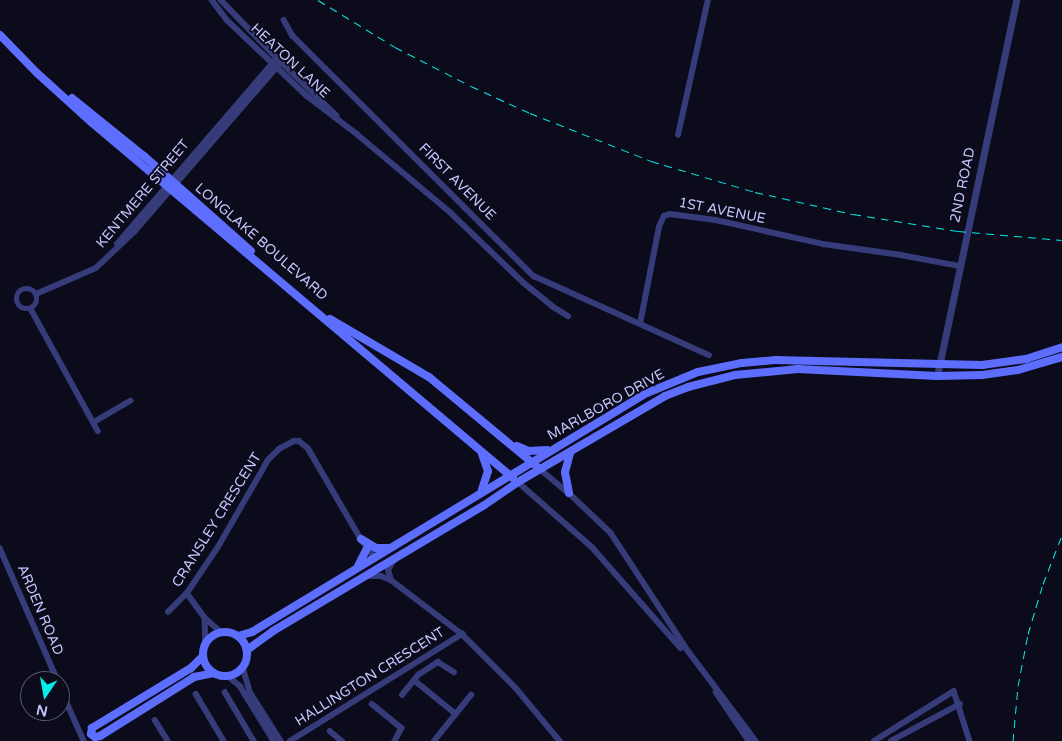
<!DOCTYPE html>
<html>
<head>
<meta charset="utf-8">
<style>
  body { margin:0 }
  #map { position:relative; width:1062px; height:741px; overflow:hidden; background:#0c0b1b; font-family:"Varela Round",sans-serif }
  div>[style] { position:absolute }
  .minor>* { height:5.5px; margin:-2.75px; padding:0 2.75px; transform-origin:2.75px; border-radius:2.75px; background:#363c7a }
  .minor>.ring { margin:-2.75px; padding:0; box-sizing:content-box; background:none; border:5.5px solid #363c7a; border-radius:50% }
  .tertiary>* { height:7px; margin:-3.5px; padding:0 3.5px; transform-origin:3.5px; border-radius:3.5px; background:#363c7a }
  .secondary>* { height:8px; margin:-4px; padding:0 4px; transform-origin:4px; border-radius:4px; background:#5d6efe }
  .secondary>.ring { margin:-4px; padding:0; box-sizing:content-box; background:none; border:8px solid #5d6efe; border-radius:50% }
  .rail>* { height:1px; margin-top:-0.5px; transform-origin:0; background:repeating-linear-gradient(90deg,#02eee7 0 8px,transparent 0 14px) }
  span { translate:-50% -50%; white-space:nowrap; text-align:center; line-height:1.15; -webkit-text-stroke:4px #0c0b1b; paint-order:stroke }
  .street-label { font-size:14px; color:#c5c6fe }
  .north { position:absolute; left:20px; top:671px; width:50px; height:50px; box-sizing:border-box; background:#0c0b1b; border:1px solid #565676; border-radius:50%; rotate:192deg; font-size:14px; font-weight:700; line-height:20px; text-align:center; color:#c5c6fe }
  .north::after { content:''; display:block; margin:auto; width:18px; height:22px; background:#02eee7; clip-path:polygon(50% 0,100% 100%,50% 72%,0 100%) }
</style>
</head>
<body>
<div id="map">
  <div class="minor">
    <i style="left:212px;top:0;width:25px;rotate:53deg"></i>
    <i style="left:227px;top:20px;width:110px;rotate:43.5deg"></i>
    <i style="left:307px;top:96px;width:63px;rotate:37.2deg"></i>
    <i style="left:357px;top:134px;width:123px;rotate:40deg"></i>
    <i style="left:451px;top:213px;width:101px;rotate:43.8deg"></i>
    <i style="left:524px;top:283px;width:36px;rotate:39deg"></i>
    <i style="left:552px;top:306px;width:19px;rotate:32deg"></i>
    <i style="left:221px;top:0;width:81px;rotate:46deg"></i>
    <i style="left:277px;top:58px;width:83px;rotate:44deg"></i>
    <i style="left:284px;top:20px;width:18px;rotate:61deg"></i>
    <i style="left:293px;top:36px;width:45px;rotate:45deg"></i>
    <i style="left:325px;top:68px;width:295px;rotate:44.9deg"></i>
    <i style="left:534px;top:276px;width:192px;rotate:24.3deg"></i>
    <i style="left:678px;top:135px;width:138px;rotate:-77.5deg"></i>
    <i style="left:117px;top:244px;width:245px;rotate:-49.3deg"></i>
    <i class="ring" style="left:17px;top:289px;width:14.5px;height:14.5px"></i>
    <i style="left:36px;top:294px;width:65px;rotate:-23.4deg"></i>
    <i style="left:96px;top:268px;width:52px;rotate:-43.5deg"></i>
    <i style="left:134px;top:232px;width:225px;rotate:-49.1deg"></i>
    <i style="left:31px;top:309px;width:139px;rotate:61.2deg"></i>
    <i style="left:640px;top:324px;width:99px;rotate:-78.9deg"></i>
    <i style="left:659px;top:227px;width:12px;rotate:-66deg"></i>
    <i style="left:664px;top:216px;width:6px;rotate:-18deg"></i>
    <i style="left:670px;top:214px;width:46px;rotate:7.4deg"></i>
    <i style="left:716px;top:220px;width:110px;rotate:12.6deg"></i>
    <i style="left:823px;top:244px;width:79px;rotate:8deg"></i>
    <i style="left:901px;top:255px;width:60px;rotate:10.6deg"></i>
    <i style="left:94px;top:422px;width:42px;rotate:-30.3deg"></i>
    <i style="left:540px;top:469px;width:38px;rotate:40deg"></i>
    <i style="left:569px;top:493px;width:58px;rotate:43.6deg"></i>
    <i style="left:611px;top:533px;width:142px;rotate:56.8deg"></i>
    <i style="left:689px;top:652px;width:111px;rotate:53deg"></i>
    <i style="left:518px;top:482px;width:100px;rotate:41.3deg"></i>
    <i style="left:593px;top:548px;width:133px;rotate:48.7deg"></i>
    <i style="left:0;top:548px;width:145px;rotate:66.4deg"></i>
    <i style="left:368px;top:576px;width:13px"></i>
    <i style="left:381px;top:576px;width:11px;rotate:22deg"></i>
    <i style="left:391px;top:580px;width:89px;rotate:37.3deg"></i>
    <i style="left:462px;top:634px;width:76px;rotate:45deg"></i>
    <i style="left:516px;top:688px;width:69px;rotate:50.3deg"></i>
    <i style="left:391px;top:580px;width:10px;rotate:-107deg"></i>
    <i style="left:388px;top:570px;width:12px;rotate:-59deg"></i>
    <i style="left:187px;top:593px;width:31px;rotate:54deg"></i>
    <i style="left:205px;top:618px;width:21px;rotate:41deg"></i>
    <i style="left:168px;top:612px;width:27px;rotate:-45deg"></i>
    <i style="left:187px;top:593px;width:55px;rotate:-56deg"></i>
    <i style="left:218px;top:547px;width:100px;rotate:-60.1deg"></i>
    <i style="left:268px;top:460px;width:16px;rotate:-45deg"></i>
    <i style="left:279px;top:449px;width:17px;rotate:-28deg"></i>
    <i style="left:294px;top:441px;width:5px"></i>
    <i style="left:299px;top:441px;width:11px;rotate:38deg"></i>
    <i style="left:308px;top:448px;width:105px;rotate:59.8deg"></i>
    <i style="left:361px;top:539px;width:22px;rotate:54deg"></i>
    <i style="left:205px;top:618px;width:23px;rotate:88deg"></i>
    <i style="left:243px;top:667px;width:26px;rotate:74deg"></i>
    <i style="left:250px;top:692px;width:58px;rotate:57.7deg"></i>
    <i style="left:228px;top:676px;width:16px;rotate:40deg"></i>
    <i style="left:240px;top:686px;width:65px;rotate:58.3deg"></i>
    <i style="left:414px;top:680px;width:54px;rotate:39deg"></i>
    <i style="left:60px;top:687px;width:59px;rotate:66deg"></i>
    <i style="left:225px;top:692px;width:57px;rotate:59.4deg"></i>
    <i style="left:716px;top:692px;width:59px;rotate:56deg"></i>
    <i style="left:196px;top:694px;width:55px;rotate:59.2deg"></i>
    <i style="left:402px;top:695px;width:26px;rotate:-51deg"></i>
    <i style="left:418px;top:675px;width:24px;rotate:-33deg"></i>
    <i style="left:438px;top:662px;width:19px;rotate:32deg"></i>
    <i style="left:372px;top:704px;width:38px;rotate:39deg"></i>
    <i style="left:402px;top:728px;width:15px;rotate:118deg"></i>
    <i style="left:155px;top:720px;width:25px;rotate:58deg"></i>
    <i style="left:330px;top:731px;width:16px;rotate:40deg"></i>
    <i style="left:290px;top:741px;width:203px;rotate:-31.9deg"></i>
    <i style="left:434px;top:741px;width:59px;rotate:-51.2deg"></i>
    <i style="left:874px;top:741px;width:94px;rotate:-32deg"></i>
    <i style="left:954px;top:691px;width:52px;rotate:72.3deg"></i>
    <i style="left:891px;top:741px;width:78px;rotate:-28.2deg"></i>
  </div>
  <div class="tertiary">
    <i style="left:937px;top:376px;width:384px;rotate:-78.1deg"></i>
  </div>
  <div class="secondary">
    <i style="left:0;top:35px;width:53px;rotate:45.8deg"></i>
    <i style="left:37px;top:73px;width:73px;rotate:42.2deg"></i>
    <i style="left:91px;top:122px;width:552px;rotate:40.15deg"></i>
    <i style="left:72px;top:98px;width:92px;rotate:38.9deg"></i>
    <i style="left:144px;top:156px;width:143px;rotate:41.6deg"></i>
    <i style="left:330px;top:319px;width:115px;rotate:30.4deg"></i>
    <i style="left:429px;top:377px;width:144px;rotate:39.7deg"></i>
    <i style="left:517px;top:446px;width:13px;rotate:23deg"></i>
    <i style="left:529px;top:451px;width:18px;rotate:-3deg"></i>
    <i style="left:482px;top:454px;width:18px;rotate:71deg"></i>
    <i style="left:488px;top:471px;width:20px;rotate:108deg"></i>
    <i style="left:569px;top:493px;width:21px;rotate:-101deg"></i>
    <i style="left:565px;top:472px;width:20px;rotate:-75deg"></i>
    <i style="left:361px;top:539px;width:17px;rotate:31deg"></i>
    <i style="left:376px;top:548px;width:11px"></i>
    <i style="left:358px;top:566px;width:20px;rotate:-63deg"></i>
    <i class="ring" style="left:203px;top:632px;width:36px;height:36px"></i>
    <i style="left:238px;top:636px;width:15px;rotate:-16deg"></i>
    <i style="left:252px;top:632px;width:462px;rotate:-31.2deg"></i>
    <i style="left:647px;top:393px;width:55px;rotate:-22.4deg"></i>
    <i style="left:698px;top:372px;width:45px;rotate:-11.6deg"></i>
    <i style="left:742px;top:363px;width:33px;rotate:-5deg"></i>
    <i style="left:775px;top:360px;width:207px;rotate:1.4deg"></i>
    <i style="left:982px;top:365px;width:44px;rotate:-7.8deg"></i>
    <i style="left:1026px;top:359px;width:38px;rotate:-18deg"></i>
    <i style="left:247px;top:650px;width:32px;rotate:-36deg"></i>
    <i style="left:273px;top:631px;width:244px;rotate:-30.8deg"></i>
    <i style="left:483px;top:506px;width:42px;rotate:-34.4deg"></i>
    <i style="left:518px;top:482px;width:170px;rotate:-30.3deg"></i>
    <i style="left:665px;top:396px;width:25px;rotate:-21deg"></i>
    <i style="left:688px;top:387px;width:49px;rotate:-14.3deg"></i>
    <i style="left:735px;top:375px;width:63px;rotate:-5.4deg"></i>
    <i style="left:798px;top:369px;width:139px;rotate:2.9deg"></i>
    <i style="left:937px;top:376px;width:45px;rotate:-1.3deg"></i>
    <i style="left:982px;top:375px;width:36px;rotate:-8deg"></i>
    <i style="left:1018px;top:370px;width:46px;rotate:-16.5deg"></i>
    <i style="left:202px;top:657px;width:16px;rotate:135deg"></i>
    <i style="left:191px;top:668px;width:116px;rotate:148.8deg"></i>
    <i style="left:92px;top:728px;width:6px;rotate:99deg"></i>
    <i style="left:91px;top:734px;width:5px;rotate:37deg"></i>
    <i style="left:95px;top:737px;width:5px;rotate:-11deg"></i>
    <i style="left:100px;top:736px;width:111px;rotate:-32.1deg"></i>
    <i style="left:194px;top:677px;width:20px;rotate:-11deg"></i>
  </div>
  <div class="rail">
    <i style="left:318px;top:0;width:90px;rotate:31.4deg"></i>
    <i style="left:395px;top:47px;width:85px;rotate:27.2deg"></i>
    <i style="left:471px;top:86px;width:65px;rotate:24.6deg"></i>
    <i style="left:530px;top:113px;width:130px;rotate:21.6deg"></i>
    <i style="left:651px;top:161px;width:109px;rotate:16.6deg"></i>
    <i style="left:755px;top:192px;width:100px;rotate:12.7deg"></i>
    <i style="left:853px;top:214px;width:106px;rotate:9.2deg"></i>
    <i style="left:958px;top:231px;width:104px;rotate:4.9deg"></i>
    <i style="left:1013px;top:741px;width:55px;rotate:-84.8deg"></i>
    <i style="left:1018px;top:686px;width:53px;rotate:-79.1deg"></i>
    <i style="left:1028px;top:634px;width:52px;rotate:-73.3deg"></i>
    <i style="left:1043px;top:584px;width:53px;rotate:-68.8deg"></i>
  </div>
  <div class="street-label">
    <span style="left:290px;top:61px;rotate:43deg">HEATON LANE</span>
    <span style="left:457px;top:182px;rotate:45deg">FIRST AVENUE</span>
    <span style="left:963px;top:185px;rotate:-78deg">2ND ROAD</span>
    <span style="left:143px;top:194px;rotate:-50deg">KENTMERE STREET</span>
    <span style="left:722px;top:211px;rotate:11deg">1ST AVENUE</span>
    <span style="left:261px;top:242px;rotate:41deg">LONGLAKE BOULEVARD</span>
    <span style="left:606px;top:405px;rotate:-29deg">MARLBORO DRIVE</span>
    <span style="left:217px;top:520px;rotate:-58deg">CRANSLEY CRESCENT</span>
    <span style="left:40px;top:610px;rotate:67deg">ARDEN ROAD</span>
    <span style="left:370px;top:677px;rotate:-32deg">HALLINGTON CRESCENT</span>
  </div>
  <div class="north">N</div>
</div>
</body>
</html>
